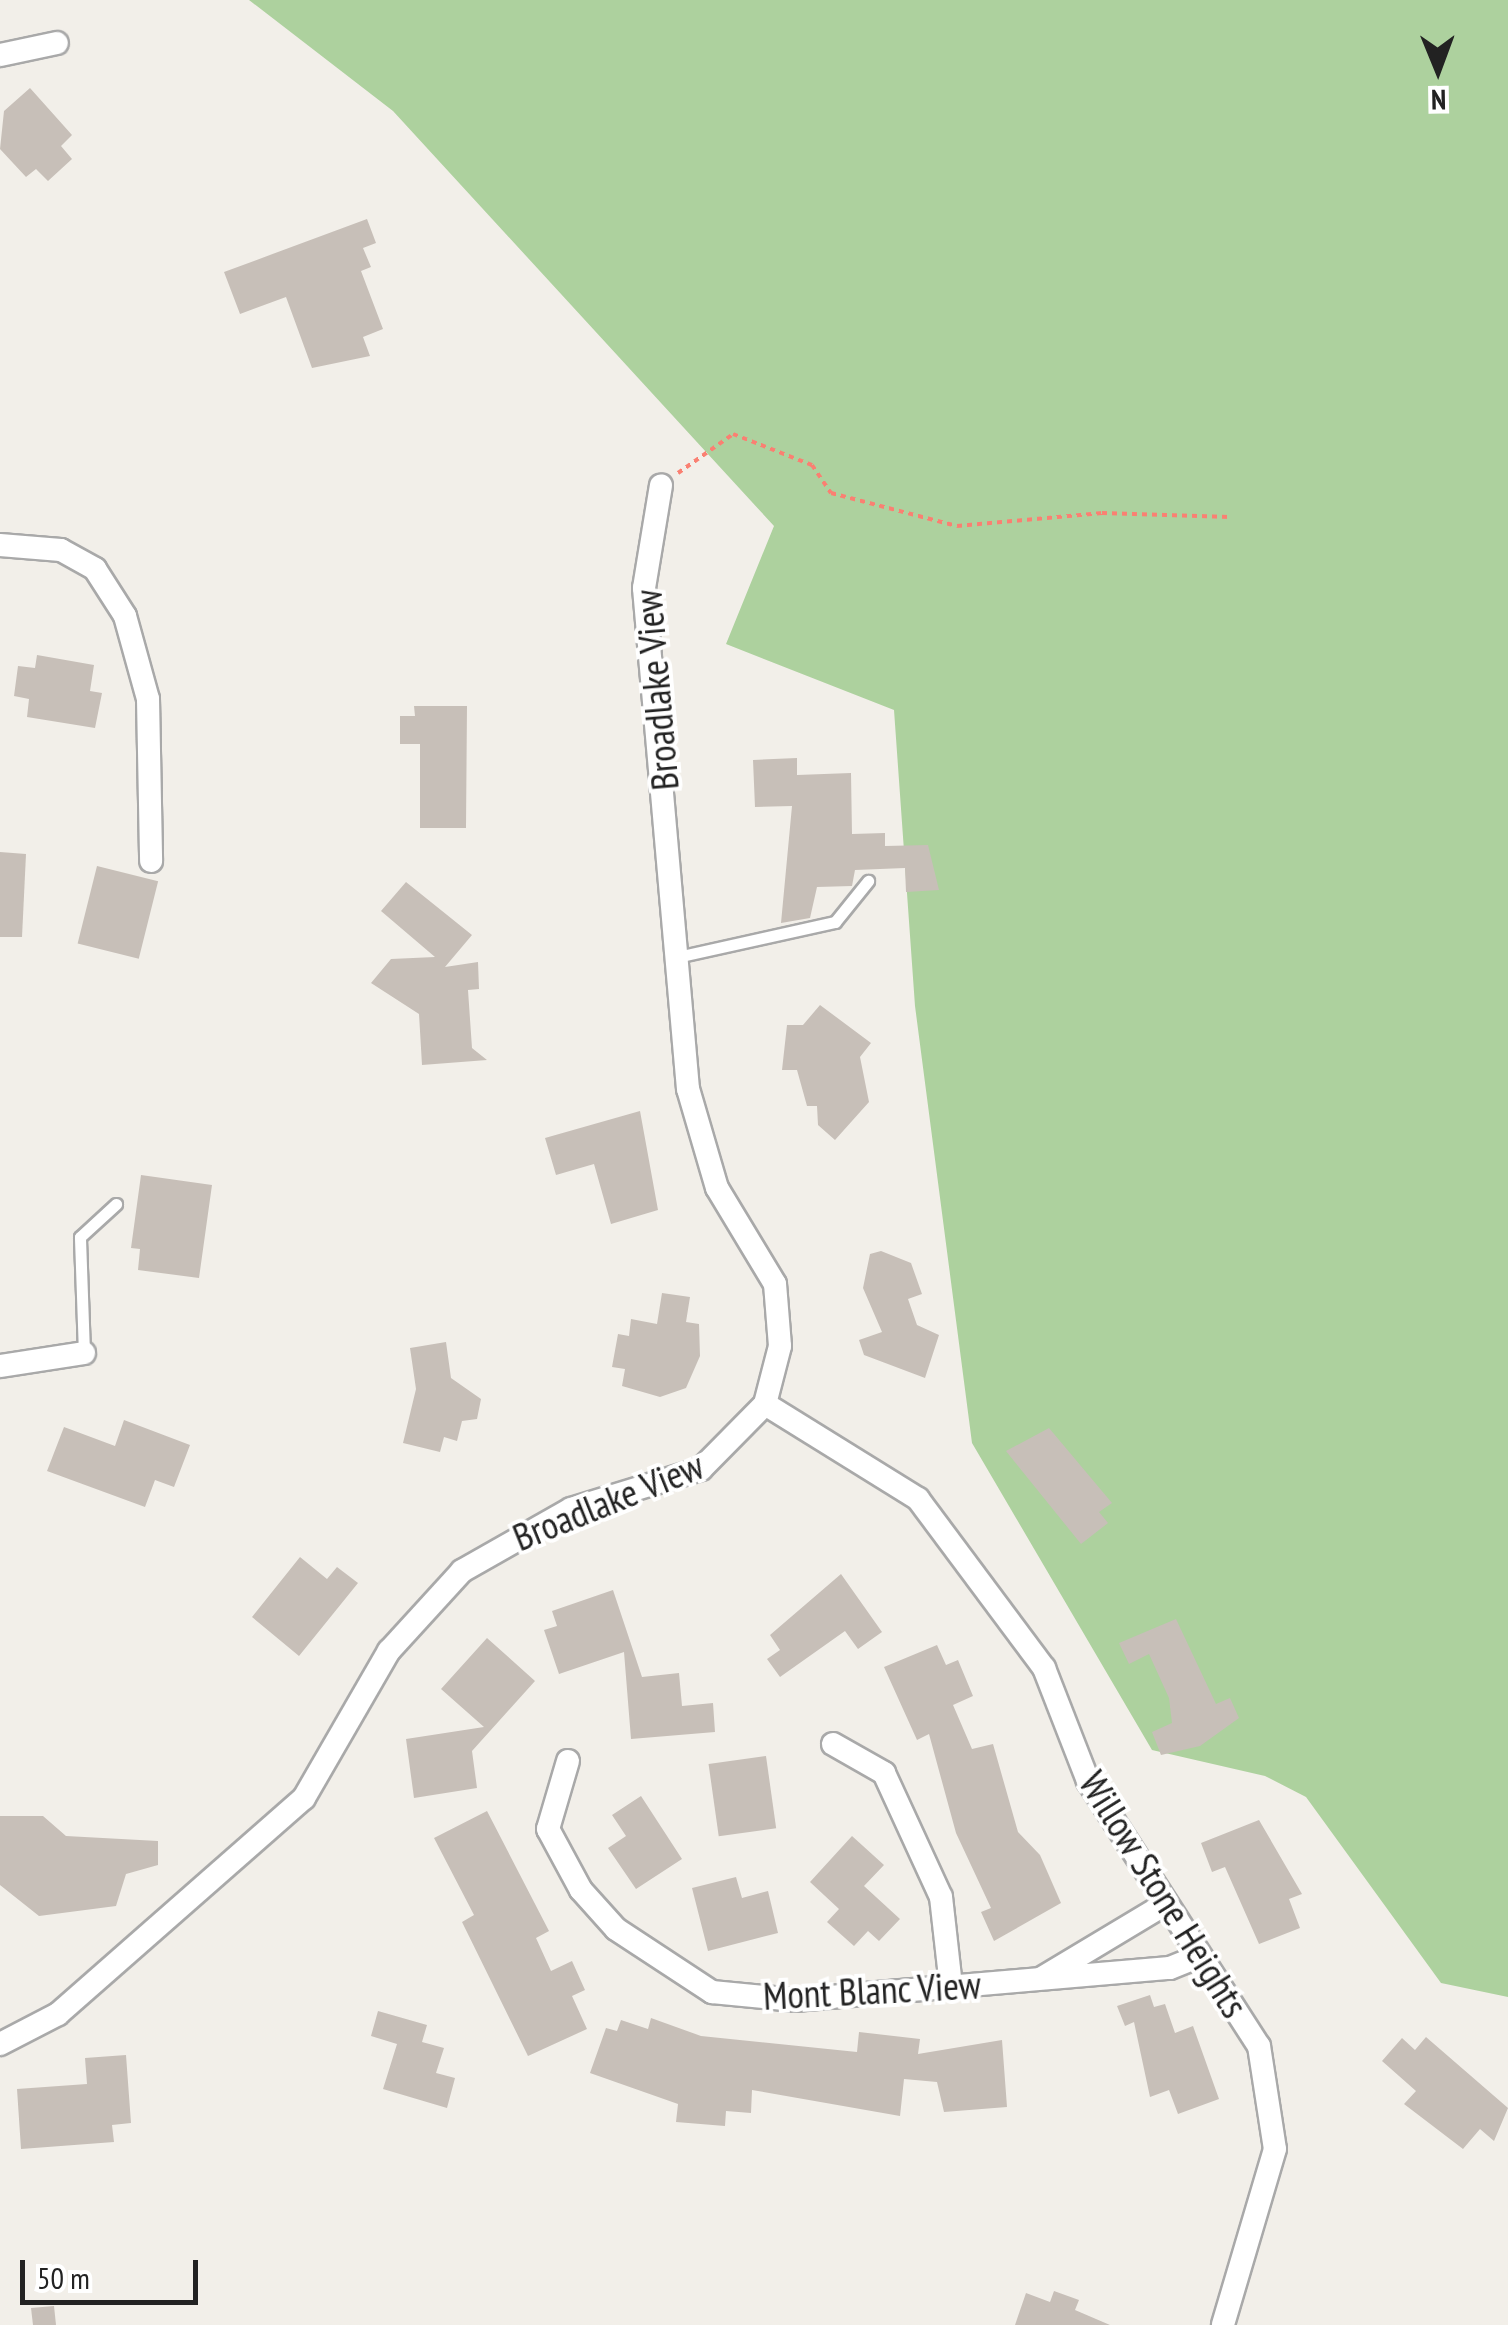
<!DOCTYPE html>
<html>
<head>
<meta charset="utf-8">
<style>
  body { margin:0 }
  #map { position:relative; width:1508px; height:2325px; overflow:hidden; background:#f2efe9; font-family:"PT Sans Narrow",sans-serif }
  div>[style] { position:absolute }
  .forest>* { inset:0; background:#add19e }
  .building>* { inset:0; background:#c7bfb8; transform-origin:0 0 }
  .path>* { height:4px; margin-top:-2px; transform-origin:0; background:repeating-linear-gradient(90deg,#fa8072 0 5px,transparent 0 10px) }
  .roads { filter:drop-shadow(2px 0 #a9a9a9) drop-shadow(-2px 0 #a9a9a9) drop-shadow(0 2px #a9a9a9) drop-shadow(0 -2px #a9a9a9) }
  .lane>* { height:11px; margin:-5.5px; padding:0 5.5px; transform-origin:5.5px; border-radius:5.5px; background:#fff }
  .street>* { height:22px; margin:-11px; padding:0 11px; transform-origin:11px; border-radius:11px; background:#fff }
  span { translate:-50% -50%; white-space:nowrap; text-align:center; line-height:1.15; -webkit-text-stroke:8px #fff; paint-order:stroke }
  .street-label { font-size:38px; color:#222 }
  .north { position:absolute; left:1388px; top:20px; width:100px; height:100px; -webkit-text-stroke:8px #fff; paint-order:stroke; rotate:179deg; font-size:28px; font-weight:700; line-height:40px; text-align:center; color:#222 }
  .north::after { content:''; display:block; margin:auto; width:35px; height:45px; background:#222; clip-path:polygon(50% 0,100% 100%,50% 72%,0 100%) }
  .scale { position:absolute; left:20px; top:2260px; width:178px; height:45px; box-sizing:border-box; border:5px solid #222; border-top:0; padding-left:12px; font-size:30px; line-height:35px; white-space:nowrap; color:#222; -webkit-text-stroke:8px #fff; paint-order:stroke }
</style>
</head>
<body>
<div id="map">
  <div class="forest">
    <i style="clip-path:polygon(249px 0,1508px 0,1508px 1997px,1441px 1983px,1306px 1797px,1265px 1776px,1152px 1750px,972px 1443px,915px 1006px,894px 710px,726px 644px,774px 526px,393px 111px)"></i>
  </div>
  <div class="building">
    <i style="clip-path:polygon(30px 88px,72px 135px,61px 146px,72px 159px,48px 181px,36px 169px,26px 177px,0 149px,4px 111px)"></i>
    <i style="clip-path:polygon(367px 219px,376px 243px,363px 248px,371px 267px,361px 271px,383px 329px,363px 337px,370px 356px,312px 368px,286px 297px,240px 314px,224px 272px)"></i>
    <i style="clip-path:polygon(37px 655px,94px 665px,90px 691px,102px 693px,95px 728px,27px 717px,29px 699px,14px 696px,18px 666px,35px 668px)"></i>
    <i style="clip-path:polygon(414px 706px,467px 706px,466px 828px,420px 828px,420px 744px,400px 744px,400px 716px,415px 716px)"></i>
    <i style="clip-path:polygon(797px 758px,797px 775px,851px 773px,852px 834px,885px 833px,885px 846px,928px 845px,939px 890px,906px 892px,905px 868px,855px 870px,852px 886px,817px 887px,810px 918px,781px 923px,792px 806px,755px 807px,753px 760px)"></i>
    <i style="clip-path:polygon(0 852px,26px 854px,22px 937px,0 937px)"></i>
    <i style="left:97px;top:866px;width:63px;height:80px;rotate:14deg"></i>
    <i style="clip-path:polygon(406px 882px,472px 935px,445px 967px,478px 962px,479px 989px,468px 990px,472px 1048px,487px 1060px,422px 1065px,419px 1014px,371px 983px,391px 959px,435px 957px,381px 911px)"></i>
    <i style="clip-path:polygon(820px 1005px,871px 1043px,860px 1057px,869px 1102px,835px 1140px,818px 1125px,817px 1106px,807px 1106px,797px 1070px,782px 1070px,787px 1025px,803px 1025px)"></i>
    <i style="clip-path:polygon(640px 1111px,658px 1210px,611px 1224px,594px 1164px,556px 1175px,545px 1138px)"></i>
    <i style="clip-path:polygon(141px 1175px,212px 1185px,199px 1278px,138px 1270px,140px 1249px,131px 1248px)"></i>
    <i style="clip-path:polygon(881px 1251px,911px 1263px,922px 1294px,908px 1299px,917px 1325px,939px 1335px,925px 1378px,864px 1355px,859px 1340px,882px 1332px,863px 1288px,870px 1254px)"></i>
    <i style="clip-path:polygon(662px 1293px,690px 1297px,686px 1322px,699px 1324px,700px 1356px,686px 1388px,660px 1397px,622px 1386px,625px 1369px,612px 1367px,618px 1334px,629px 1336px,631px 1319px,657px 1324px)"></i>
    <i style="clip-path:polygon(446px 1342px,451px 1378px,481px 1399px,477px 1419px,462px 1421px,457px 1441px,444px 1437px,440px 1452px,403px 1443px,416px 1389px,410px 1348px)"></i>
    <i style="clip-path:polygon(124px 1420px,190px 1445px,174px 1487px,155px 1480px,145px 1507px,47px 1471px,64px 1427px,115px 1446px)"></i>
    <i style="clip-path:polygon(1049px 1428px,1112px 1503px,1099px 1512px,1108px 1523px,1081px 1544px,1006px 1451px)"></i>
    <i style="clip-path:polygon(300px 1557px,327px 1579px,337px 1567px,358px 1583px,299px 1656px,252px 1617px)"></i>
    <i style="clip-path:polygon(841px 1574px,882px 1632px,858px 1649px,845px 1631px,780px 1677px,767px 1659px,780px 1650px,770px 1635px)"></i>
    <i style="clip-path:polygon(613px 1590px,642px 1677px,679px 1673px,682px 1706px,713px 1703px,715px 1732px,631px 1739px,624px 1652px,559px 1674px,544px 1630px,557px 1626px,552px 1611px)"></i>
    <i style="clip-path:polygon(1176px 1619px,1216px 1704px,1230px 1698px,1239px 1718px,1200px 1746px,1161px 1755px,1152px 1732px,1172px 1723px,1169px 1698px,1149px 1654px,1129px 1664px,1119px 1643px)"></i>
    <i style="clip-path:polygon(487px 1638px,535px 1681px,472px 1751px,477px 1788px,414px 1798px,406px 1739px,484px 1727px,441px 1689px)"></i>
    <i style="clip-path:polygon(937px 1645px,946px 1665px,958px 1660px,973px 1696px,953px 1705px,972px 1749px,993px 1744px,1018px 1832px,1040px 1855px,1061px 1903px,994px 1941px,981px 1912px,991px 1908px,956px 1833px,929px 1734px,917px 1740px,884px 1667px)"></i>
    <i style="left:766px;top:1756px;width:73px;height:58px;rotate:82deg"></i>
    <i style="clip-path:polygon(641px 1796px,682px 1859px,636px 1889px,608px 1848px,626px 1836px,612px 1815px)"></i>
    <i style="clip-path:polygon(487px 1811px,549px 1931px,536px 1938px,551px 1971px,572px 1961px,585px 1990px,572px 1996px,587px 2029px,528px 2056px,462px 1922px,474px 1915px,434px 1838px)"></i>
    <i style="clip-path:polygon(0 1816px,43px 1816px,66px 1836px,158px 1841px,158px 1865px,126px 1874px,116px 1906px,39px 1916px,0 1885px)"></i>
    <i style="clip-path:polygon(1259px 1820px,1302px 1894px,1289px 1899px,1300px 1928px,1259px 1944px,1225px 1867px,1212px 1872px,1201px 1843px)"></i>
    <i style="clip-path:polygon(852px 1836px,884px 1865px,864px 1886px,900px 1919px,879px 1941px,868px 1931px,854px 1946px,827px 1922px,839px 1909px,810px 1882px)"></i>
    <i style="clip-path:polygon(736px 1877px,742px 1898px,768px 1891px,778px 1933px,708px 1951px,692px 1888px)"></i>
    <i style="clip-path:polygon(1150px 1995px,1154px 2007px,1165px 2004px,1175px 2033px,1193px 2026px,1219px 2099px,1178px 2114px,1169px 2090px,1150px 2097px,1134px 2022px,1125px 2026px,1117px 2006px)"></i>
    <i style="clip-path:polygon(378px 2011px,427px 2025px,422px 2042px,444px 2048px,436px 2073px,455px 2078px,447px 2108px,383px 2089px,397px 2044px,371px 2036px)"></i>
    <i style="clip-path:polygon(651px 2018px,701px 2036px,857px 2052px,859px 2032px,920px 2039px,918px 2054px,1002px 2040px,1007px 2107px,944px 2112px,937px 2082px,904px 2079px,900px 2116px,752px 2090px,751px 2113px,726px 2111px,725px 2126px,676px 2122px,678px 2104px,590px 2073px,606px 2028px,617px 2031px,621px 2020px,648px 2029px)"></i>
    <i style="clip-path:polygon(1426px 2037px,1508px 2108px,1494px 2141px,1480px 2129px,1463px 2149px,1404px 2104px,1416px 2091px,1382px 2061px,1402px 2038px,1415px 2050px)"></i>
    <i style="clip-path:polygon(126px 2055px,131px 2123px,112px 2125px,114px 2142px,21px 2149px,17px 2089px,87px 2084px,85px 2058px)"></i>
    <i style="clip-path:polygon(1054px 2291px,1079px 2300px,1075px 2310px,1110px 2325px,1015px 2325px,1026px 2293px,1050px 2302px)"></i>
    <i style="clip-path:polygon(54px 2306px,56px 2325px,33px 2325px,31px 2308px)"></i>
  </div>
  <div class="path">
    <i style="left:678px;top:473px;width:67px;rotate:-35.3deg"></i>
    <i style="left:733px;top:434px;width:85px;rotate:21.4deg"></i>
    <i style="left:812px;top:465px;width:34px;rotate:56deg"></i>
    <i style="left:831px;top:493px;width:130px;rotate:14.7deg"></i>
    <i style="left:957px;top:526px;width:146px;rotate:-5.1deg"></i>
    <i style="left:1102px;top:513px;width:128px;rotate:1.8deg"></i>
  </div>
  <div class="roads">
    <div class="lane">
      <i style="left:677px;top:957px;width:162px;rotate:-12.5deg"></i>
      <i style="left:835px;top:922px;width:53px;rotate:-51.2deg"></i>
      <i style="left:84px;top:1353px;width:116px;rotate:-92deg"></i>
      <i style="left:80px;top:1237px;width:49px;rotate:-42.5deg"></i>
    </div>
    <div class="street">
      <i style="left:0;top:55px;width:58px;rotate:-11.9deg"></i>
      <i style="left:0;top:545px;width:61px;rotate:4.7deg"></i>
      <i style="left:61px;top:550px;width:39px;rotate:29deg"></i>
      <i style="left:95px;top:569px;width:56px;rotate:57.4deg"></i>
      <i style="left:125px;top:616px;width:86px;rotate:74.5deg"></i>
      <i style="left:148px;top:699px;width:162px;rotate:88.9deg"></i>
      <i style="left:0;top:1366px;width:85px;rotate:-8.8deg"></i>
      <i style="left:765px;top:1404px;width:180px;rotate:31.8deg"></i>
      <i style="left:918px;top:1499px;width:211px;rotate:53.3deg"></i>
      <i style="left:1044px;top:1668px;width:121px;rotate:68.7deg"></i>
      <i style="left:1088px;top:1781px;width:315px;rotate:57.2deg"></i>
      <i style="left:1259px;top:2046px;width:104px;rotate:81.2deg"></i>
      <i style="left:1275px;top:2149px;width:184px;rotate:106.5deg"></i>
      <i style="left:833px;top:1744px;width:59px;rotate:29.6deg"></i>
      <i style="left:884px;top:1773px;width:136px;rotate:65.3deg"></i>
      <i style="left:941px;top:1897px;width:90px;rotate:83.6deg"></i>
      <i style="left:568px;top:1761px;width:71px;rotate:106.4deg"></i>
      <i style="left:548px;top:1829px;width:69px;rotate:61.6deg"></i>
      <i style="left:581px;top:1890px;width:52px;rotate:48.1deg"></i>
      <i style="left:616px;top:1929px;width:115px;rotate:33.3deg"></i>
      <i style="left:712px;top:1992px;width:83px;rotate:5.5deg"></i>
      <i style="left:795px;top:2000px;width:376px;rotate:-4.9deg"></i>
      <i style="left:1170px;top:1968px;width:32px;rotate:-22deg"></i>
      <i style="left:1042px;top:1978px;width:144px;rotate:-31deg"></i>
      <i style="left:0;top:2044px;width:65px;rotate:-27.3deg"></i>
      <i style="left:58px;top:2014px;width:327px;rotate:-41.3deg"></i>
      <i style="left:304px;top:1798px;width:170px;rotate:-60deg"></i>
      <i style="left:389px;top:1651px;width:108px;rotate:-47.6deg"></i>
      <i style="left:462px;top:1571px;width:125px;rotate:-29.6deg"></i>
      <i style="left:571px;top:1509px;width:136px;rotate:-17.1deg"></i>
      <i style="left:701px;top:1469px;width:91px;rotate:-45.4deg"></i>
      <i style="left:765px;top:1404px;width:60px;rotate:-75.5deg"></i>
      <i style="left:780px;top:1346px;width:62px;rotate:-94.6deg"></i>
      <i style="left:775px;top:1284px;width:112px;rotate:-121.1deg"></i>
      <i style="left:717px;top:1188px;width:103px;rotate:-106.3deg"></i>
      <i style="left:688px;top:1089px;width:503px;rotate:-95.02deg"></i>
      <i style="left:644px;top:588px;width:104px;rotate:-80.6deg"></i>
    </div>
  </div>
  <div class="street-label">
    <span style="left:656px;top:690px;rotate:-95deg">Broadlake View</span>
    <span style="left:608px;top:1501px;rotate:-22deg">Broadlake View</span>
    <span style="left:1164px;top:1894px;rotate:58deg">Willow Stone Heights</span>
    <span style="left:872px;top:1990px;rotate:-3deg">Mont Blanc View</span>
  </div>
  <div class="north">N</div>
  <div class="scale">50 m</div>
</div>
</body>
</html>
